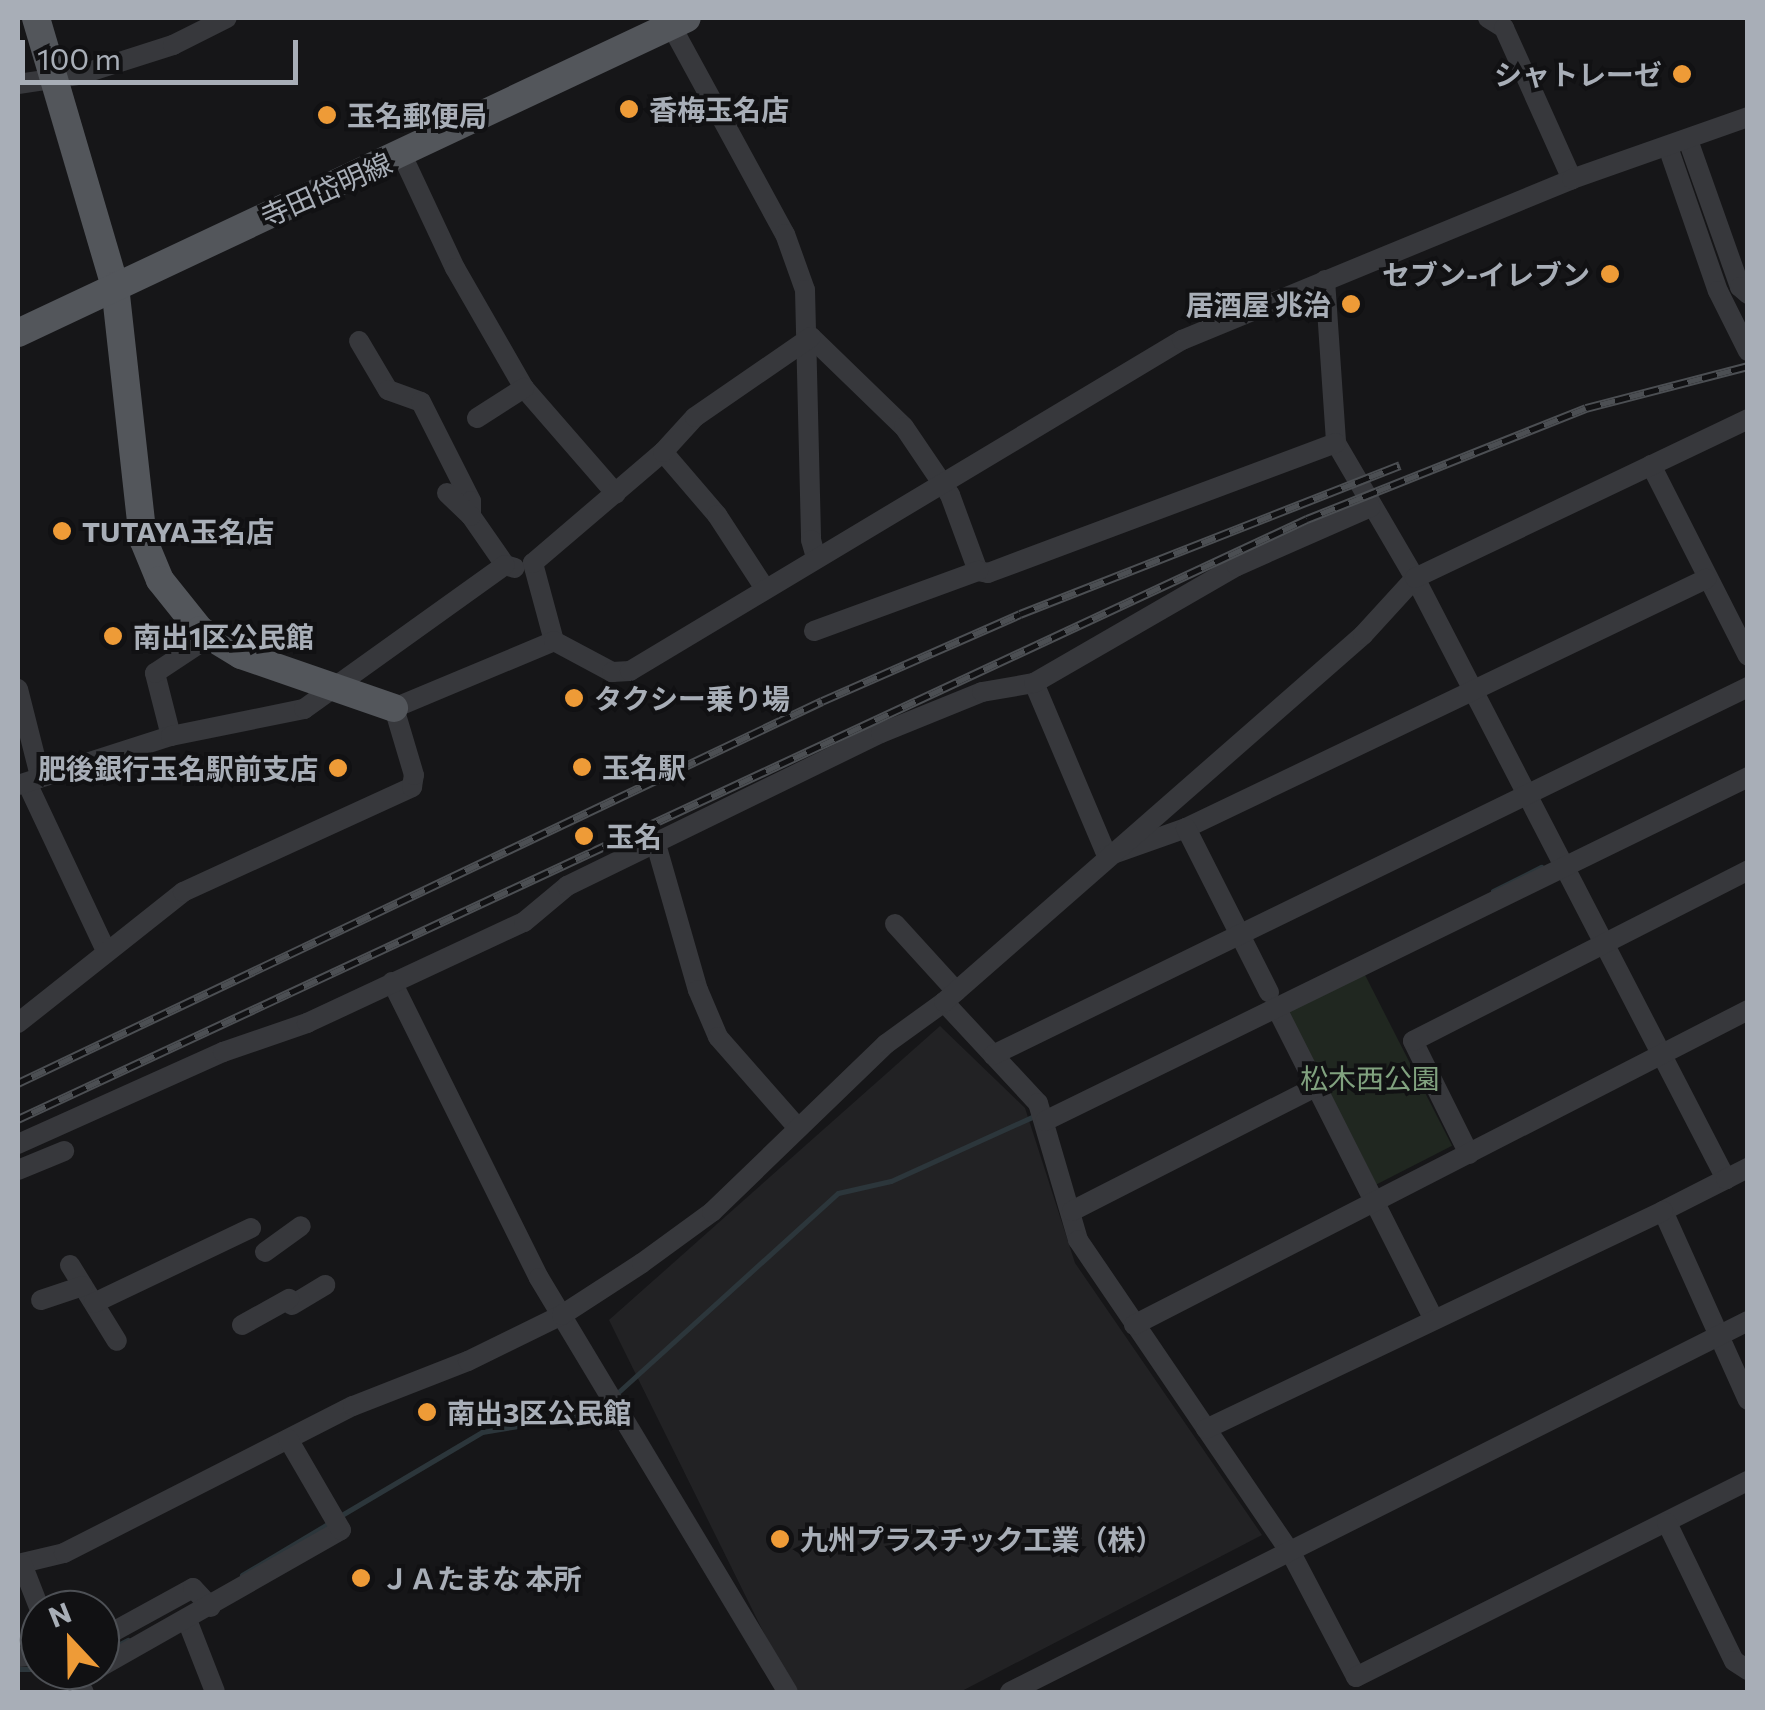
<!DOCTYPE html>
<html>
<head>
<meta charset="utf-8">
<style>
  body { margin:0 }
  #map { position:relative; width:1765px; height:1710px; overflow:hidden; background:#161618; font-family:Commissioner,"Noto Sans JP",sans-serif }
  div>[style] { position:absolute }
  .built>* { inset:0; background:#222224 }
  .green>* { inset:0; background:#202720; transform-origin:0 0 }
  .stream>* { height:5px; margin:-2.5px; padding:0 2.5px; transform-origin:2.5px; border-radius:2.5px; background:#2c363b }
  .minor>* { height:20px; margin:-10px; padding:0 10px; transform-origin:10px; border-radius:10px; background:#37383c }
  .major>* { height:28px; margin:-14px; padding:0 14px; transform-origin:14px; border-radius:14px; background:#53565b }
  .rail>* { height:9px; margin-top:-4.5px; transform-origin:0; background:repeating-linear-gradient(90deg,#111113 0 15px,#4c4f53 0 30px); box-sizing:border-box; border-block:2px solid #4c4f53 }
  .dots>* { width:28px; height:28px; translate:-50% -50%; box-sizing:border-box; border:5px solid #111113; border-radius:50% }
  span { translate:-50% -50%; white-space:nowrap; text-align:center; line-height:1.15; -webkit-text-stroke:8px #111113; paint-order:stroke }
  .poi-label { font-size:28px; color:#a8aeb7; font-weight:700 }
  .right { translate:-100% -50%; text-align:right }
  .left { translate:0 -50%; text-align:left }
  .street-label { font-size:28px; color:#a8aeb7 }
  .park-label { font-size:28px; color:#81a27f }
  .frame { position:absolute; inset:0; border:20px solid #a8aeb7; pointer-events:none }
  .north { position:absolute; left:20px; top:1590px; width:100px; height:100px; box-sizing:border-box; background:#111113; border:2px solid #4d5055; border-radius:50%; rotate:338deg; font-size:28px; font-weight:700; line-height:40px; text-align:center; color:#a8aeb7 }
  .north::after { content:''; display:block; margin:auto; width:35px; height:45px; background:#ee9b37; clip-path:polygon(50% 0,100% 100%,50% 72%,0 100%) }
  .scale { position:absolute; left:20px; top:40px; width:278px; height:45px; box-sizing:border-box; border:5px solid #a8aeb7; border-top:0; padding-left:12px; font-size:30px; line-height:35px; white-space:nowrap; color:#a8aeb7; -webkit-text-stroke:8px #111113; paint-order:stroke }
</style>
</head>
<body>
<div id="map">
  <div class="built">
    <i style="clip-path:polygon(940px 1026px,1025px 1108px,1075px 1263px,1262px 1535px,960px 1692px,793px 1692px,609px 1320px)"></i>
  </div>
  <div class="green">
    <i style="left:1364px;top:973px;width:194px;height:85px;rotate:63deg"></i>
  </div>
  <div class="stream">
    <i style="left:1493px;top:891px;width:54px;rotate:-26.6deg"></i>
    <i style="left:614px;top:1396px;width:302px;rotate:-42.2deg"></i>
    <i style="left:838px;top:1193px;width:54px;rotate:-12.8deg"></i>
    <i style="left:891px;top:1181px;width:157px;rotate:-24.4deg"></i>
    <i style="left:340px;top:1516px;width:165px;rotate:-30.6deg"></i>
    <i style="left:482px;top:1432px;width:104px;rotate:-9.4deg"></i>
    <i style="left:585px;top:1415px;width:24px;rotate:-33deg"></i>
    <i style="left:242px;top:1575px;width:104px;rotate:-30.8deg"></i>
    <i style="left:100px;top:1654px;width:31px;rotate:-27deg"></i>
    <i style="left:18px;top:1669px;width:22px"></i>
  </div>
  <div class="minor">
    <i style="left:667px;top:18px;width:246px;rotate:61.4deg"></i>
    <i style="left:785px;top:234px;width:59px;rotate:70.3deg"></i>
    <i style="left:805px;top:290px;width:250px;rotate:88.6deg"></i>
    <i style="left:811px;top:540px;width:18px;rotate:74deg"></i>
    <i style="left:1488px;top:18px;width:19px;rotate:32deg"></i>
    <i style="left:1504px;top:28px;width:166px;rotate:65.8deg"></i>
    <i style="left:18px;top:84px;width:62px;rotate:-8.4deg"></i>
    <i style="left:79px;top:75px;width:99px;rotate:-17.7deg"></i>
    <i style="left:173px;top:45px;width:60px;rotate:-26.6deg"></i>
    <i style="left:1688px;top:140px;width:156px;rotate:70.5deg"></i>
    <i style="left:1740px;top:287px;width:11px;rotate:41deg"></i>
    <i style="left:1668px;top:147px;width:152px;rotate:70.9deg"></i>
    <i style="left:1718px;top:291px;width:67px;rotate:63.4deg"></i>
    <i style="left:402px;top:155px;width:125px;rotate:64.9deg"></i>
    <i style="left:455px;top:268px;width:138px;rotate:60.1deg"></i>
    <i style="left:524px;top:388px;width:140px;rotate:49deg"></i>
    <i style="left:1325px;top:280px;width:163px;rotate:86.1deg"></i>
    <i style="left:1336px;top:443px;width:156px;rotate:59.7deg"></i>
    <i style="left:1415px;top:578px;width:677px;rotate:62.64deg"></i>
    <i style="left:1726px;top:1179px;width:71px;rotate:153.1deg"></i>
    <i style="left:1663px;top:1211px;width:207px;rotate:65.8deg"></i>
    <i style="left:811px;top:337px;width:129px;rotate:44.1deg"></i>
    <i style="left:904px;top:427px;width:82px;rotate:55.9deg"></i>
    <i style="left:950px;top:495px;width:81px;rotate:69.8deg"></i>
    <i style="left:978px;top:571px;width:10px;rotate:11deg"></i>
    <i style="left:988px;top:573px;width:371px;rotate:-20.5deg"></i>
    <i style="left:359px;top:341px;width:57px;rotate:59.4deg"></i>
    <i style="left:388px;top:390px;width:35px;rotate:20deg"></i>
    <i style="left:421px;top:402px;width:111px;rotate:63.2deg"></i>
    <i style="left:471px;top:501px;width:15px;rotate:90deg"></i>
    <i style="left:471px;top:516px;width:60px;rotate:55.2deg"></i>
    <i style="left:505px;top:565px;width:10px;rotate:17deg"></i>
    <i style="left:477px;top:418px;width:56px;rotate:-32.6deg"></i>
    <i style="left:663px;top:452px;width:83px;rotate:49.4deg"></i>
    <i style="left:717px;top:515px;width:86px;rotate:56.9deg"></i>
    <i style="left:1651px;top:465px;width:214px;rotate:63.1deg"></i>
    <i style="left:447px;top:493px;width:33px;rotate:44deg"></i>
    <i style="left:814px;top:631px;width:175px;rotate:-20.1deg"></i>
    <i style="left:554px;top:641px;width:81px;rotate:-105.1deg"></i>
    <i style="left:533px;top:563px;width:171px;rotate:-40.5deg"></i>
    <i style="left:663px;top:452px;width:47px;rotate:-47.6deg"></i>
    <i style="left:695px;top:417px;width:141px;rotate:-34.6deg"></i>
    <i style="left:1034px;top:683px;width:188px;rotate:67.1deg"></i>
    <i style="left:1107px;top:856px;width:84px;rotate:-19.5deg"></i>
    <i style="left:1186px;top:828px;width:577px;rotate:-25.59deg"></i>
    <i style="left:18px;top:689px;width:90px;rotate:75.8deg"></i>
    <i style="left:171px;top:736px;width:65px;rotate:-104.3deg"></i>
    <i style="left:155px;top:673px;width:67px;rotate:-33.5deg"></i>
    <i style="left:27px;top:783px;width:183px;rotate:64.8deg"></i>
    <i style="left:18px;top:785px;width:161px;rotate:-17.8deg"></i>
    <i style="left:171px;top:736px;width:136px;rotate:-11.5deg"></i>
    <i style="left:304px;top:709px;width:247px;rotate:-35.6deg"></i>
    <i style="left:1186px;top:828px;width:184px;rotate:63.2deg"></i>
    <i style="left:656px;top:844px;width:152px;rotate:74deg"></i>
    <i style="left:698px;top:990px;width:51px;rotate:66.9deg"></i>
    <i style="left:718px;top:1037px;width:121px;rotate:48.7deg"></i>
    <i style="left:895px;top:924px;width:91px;rotate:47.7deg"></i>
    <i style="left:392px;top:982px;width:330px;rotate:63.6deg"></i>
    <i style="left:539px;top:1278px;width:483px;rotate:59deg"></i>
    <i style="left:944px;top:1002px;width:138px;rotate:47.1deg"></i>
    <i style="left:1038px;top:1103px;width:143px;rotate:73.7deg"></i>
    <i style="left:1078px;top:1240px;width:379px;rotate:55.8deg"></i>
    <i style="left:1291px;top:1553px;width:140px;rotate:62.3deg"></i>
    <i style="left:1356px;top:1677px;width:438px;rotate:-26.6deg"></i>
    <i style="left:1276px;top:1007px;width:346px;rotate:63.2deg"></i>
    <i style="left:18px;top:1023px;width:211px;rotate:-38.4deg"></i>
    <i style="left:183px;top:892px;width:252px;rotate:-24.6deg"></i>
    <i style="left:412px;top:787px;width:12px;rotate:-81deg"></i>
    <i style="left:414px;top:775px;width:70px;rotate:-106.6deg"></i>
    <i style="left:394px;top:708px;width:173px;rotate:-22.7deg"></i>
    <i style="left:554px;top:641px;width:66px;rotate:28.1deg"></i>
    <i style="left:612px;top:672px;width:18px;rotate:-3deg"></i>
    <i style="left:630px;top:671px;width:644px;rotate:-30.95deg"></i>
    <i style="left:1182px;top:340px;width:422px;rotate:-22.4deg"></i>
    <i style="left:1572px;top:179px;width:187px;rotate:-19.4deg"></i>
    <i style="left:993px;top:1055px;width:840px;rotate:-25.99deg"></i>
    <i style="left:1045px;top:1121px;width:783px;rotate:-26.07deg"></i>
    <i style="left:18px;top:1144px;width:225px;rotate:-24.2deg"></i>
    <i style="left:223px;top:1052px;width:89px;rotate:-19deg"></i>
    <i style="left:307px;top:1023px;width:239px;rotate:-25deg"></i>
    <i style="left:524px;top:922px;width:56px;rotate:-39.9deg"></i>
    <i style="left:567px;top:886px;width:349px;rotate:-26deg"></i>
    <i style="left:881px;top:733px;width:109px;rotate:-22.1deg"></i>
    <i style="left:982px;top:692px;width:53px;rotate:-9.8deg"></i>
    <i style="left:1034px;top:683px;width:234px;rotate:-30deg"></i>
    <i style="left:1237px;top:566px;width:146px;rotate:-23.8deg"></i>
    <i style="left:1469px;top:1154px;width:126px;rotate:-116.4deg"></i>
    <i style="left:1413px;top:1041px;width:376px;rotate:-27deg"></i>
    <i style="left:18px;top:1170px;width:50px;rotate:-22.4deg"></i>
    <i style="left:1726px;top:1179px;width:25px;rotate:-27deg"></i>
    <i style="left:1072px;top:1211px;width:273px;rotate:-27deg"></i>
    <i style="left:265px;top:1252px;width:44px;rotate:-35.8deg"></i>
    <i style="left:70px;top:1265px;width:89px;rotate:58.3deg"></i>
    <i style="left:41px;top:1300px;width:44px;rotate:-18.4deg"></i>
    <i style="left:94px;top:1303px;width:174px;rotate:-25.5deg"></i>
    <i style="left:292px;top:1305px;width:39px;rotate:-31deg"></i>
    <i style="left:242px;top:1325px;width:54px;rotate:-29deg"></i>
    <i style="left:1134px;top:1325px;width:690px;rotate:-27.16deg"></i>
    <i style="left:1206px;top:1429px;width:506px;rotate:-25.5deg"></i>
    <i style="left:1667px;top:1523px;width:153px;rotate:64.1deg"></i>
    <i style="left:1734px;top:1661px;width:17px;rotate:33deg"></i>
    <i style="left:18px;top:1564px;width:47px;rotate:-13.4deg"></i>
    <i style="left:64px;top:1553px;width:324px;rotate:-27deg"></i>
    <i style="left:353px;top:1406px;width:123px;rotate:-21.4deg"></i>
    <i style="left:468px;top:1361px;width:105px;rotate:-26.1deg"></i>
    <i style="left:562px;top:1315px;width:95px;rotate:-33deg"></i>
    <i style="left:642px;top:1263px;width:87px;rotate:-36.1deg"></i>
    <i style="left:712px;top:1212px;width:242px;rotate:-44deg"></i>
    <i style="left:886px;top:1044px;width:72px;rotate:-35.9deg"></i>
    <i style="left:944px;top:1002px;width:557px;rotate:-41.21deg"></i>
    <i style="left:1363px;top:635px;width:77px;rotate:-47.6deg"></i>
    <i style="left:1415px;top:578px;width:369px;rotate:-25.5deg"></i>
    <i style="left:22px;top:1564px;width:49px;rotate:68.6deg"></i>
    <i style="left:187px;top:1620px;width:77px;rotate:68.7deg"></i>
    <i style="left:100px;top:1639px;width:106px;rotate:-28.7deg"></i>
    <i style="left:193px;top:1588px;width:26px;rotate:47deg"></i>
    <i style="left:18px;top:1657px;width:22px;rotate:-5deg"></i>
    <i style="left:100px;top:1667px;width:277px;rotate:-29.6deg"></i>
    <i style="left:341px;top:1530px;width:105px;rotate:-120.2deg"></i>
    <i style="left:70px;top:1670px;width:26px;rotate:58deg"></i>
    <i style="left:1010px;top:1692px;width:826px;rotate:-26.69deg"></i>
  </div>
  <div class="major">
    <i style="left:36px;top:18px;width:279px;rotate:73.6deg"></i>
    <i style="left:115px;top:286px;width:255px;rotate:83.7deg"></i>
    <i style="left:143px;top:539px;width:44px;rotate:67.5deg"></i>
    <i style="left:160px;top:580px;width:64px;rotate:51.3deg"></i>
    <i style="left:200px;top:630px;width:48px;rotate:31.4deg"></i>
    <i style="left:241px;top:655px;width:162px;rotate:19.1deg"></i>
    <i style="left:18px;top:333px;width:739px;rotate:-25.21deg"></i>
  </div>
  <div class="rail">
    <i style="left:18px;top:1083px;width:890px;rotate:-25.41deg"></i>
    <i style="left:822px;top:701px;width:216px;rotate:-23.7deg"></i>
    <i style="left:1020px;top:614px;width:408px;rotate:-21.4deg"></i>
    <i style="left:18px;top:1119px;width:1422px;rotate:-24.96deg"></i>
    <i style="left:1307px;top:519px;width:300px;rotate:-21.7deg"></i>
    <i style="left:1586px;top:408px;width:167px;rotate:-14.5deg"></i>
  </div>
  <div class="dots">
    <i style="left:1682px;top:74px;background:#ee9b37"></i>
    <i style="left:629px;top:109px;background:#ee9b37"></i>
    <i style="left:327px;top:115px;background:#ee9b37"></i>
    <i style="left:1610px;top:274px;background:#ee9b37"></i>
    <i style="left:1351px;top:304px;background:#ee9b37"></i>
    <i style="left:62px;top:531px;background:#ee9b37"></i>
    <i style="left:113px;top:636px;background:#ee9b37"></i>
    <i style="left:574px;top:698px;background:#ee9b37"></i>
    <i style="left:582px;top:767px;background:#ee9b37"></i>
    <i style="left:338px;top:768px;background:#ee9b37"></i>
    <i style="left:584px;top:836px;background:#ee9b37"></i>
    <i style="left:427px;top:1412px;background:#ee9b37"></i>
    <i style="left:780px;top:1539px;background:#ee9b37"></i>
    <i style="left:361px;top:1578px;background:#ee9b37"></i>
  </div>
  <div class="poi-label">
    <span class="right" style="left:1662px;top:74px">シャトレーゼ</span>
    <span class="left" style="left:649px;top:109px">香梅玉名店</span>
    <span class="left" style="left:347px;top:115px">玉名郵便局</span>
    <span class="right" style="left:1590px;top:274px">セブン-イレブン</span>
    <span class="right" style="left:1331px;top:304px">居酒屋 兆治</span>
    <span class="left" style="left:82px;top:531px">TUTAYA玉名店</span>
    <span class="left" style="left:133px;top:636px">南出1区公民館</span>
    <span class="left" style="left:594px;top:698px">タクシー乗り場</span>
    <span class="left" style="left:602px;top:767px">玉名駅</span>
    <span class="right" style="left:318px;top:768px">肥後銀行玉名駅前支店</span>
    <span class="left" style="left:606px;top:836px">玉名</span>
    <span class="left" style="left:447px;top:1412px">南出3区公民館</span>
    <span class="left" style="left:800px;top:1539px">九州プラスチック工業（株）</span>
    <span class="left" style="left:381px;top:1578px">ＪＡたまな 本所</span>
  </div>
  <div class="street-label">
    <span style="left:326px;top:189px;rotate:-24deg">寺田岱明線</span>
  </div>
  <div class="park-label">
    <span style="left:1370px;top:1078px">松木西公園</span>
  </div>
  <div class="frame"></div>
  <div class="north">N</div>
  <div class="scale">100 m</div>
</div>
</body>
</html>
